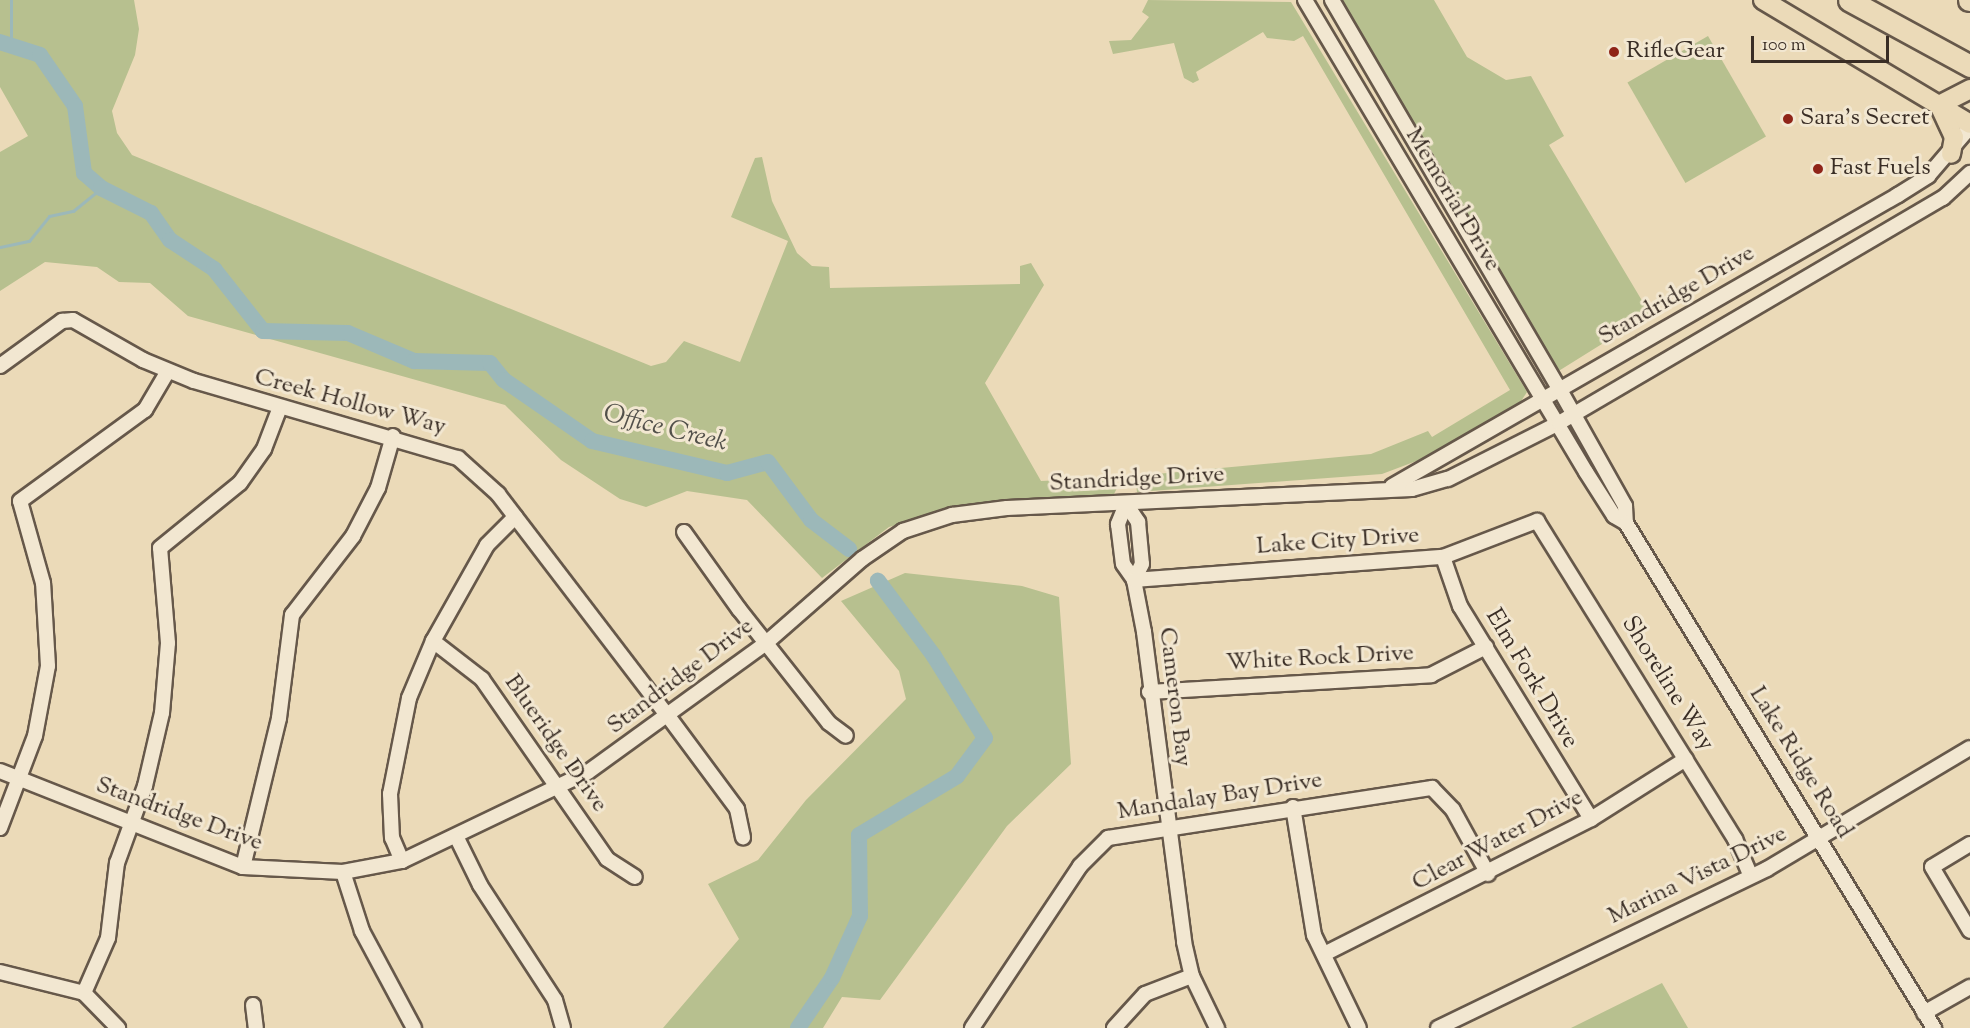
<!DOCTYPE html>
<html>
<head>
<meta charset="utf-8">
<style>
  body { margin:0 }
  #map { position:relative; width:1970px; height:1028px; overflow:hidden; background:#ebdab8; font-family:"Sorts Mill Goudy",serif }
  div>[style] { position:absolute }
  .green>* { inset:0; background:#b7c08f; transform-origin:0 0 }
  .stream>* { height:3px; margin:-1.5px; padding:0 1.5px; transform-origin:1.5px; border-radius:1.5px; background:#9cb8b9 }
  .river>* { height:16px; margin:-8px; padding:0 8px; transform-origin:8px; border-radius:8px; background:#9cb8b9 }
  .roads { filter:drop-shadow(2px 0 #66584a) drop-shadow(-2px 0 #66584a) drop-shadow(0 2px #66584a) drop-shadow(0 -2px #66584a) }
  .minor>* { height:14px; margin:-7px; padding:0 7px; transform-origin:7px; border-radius:7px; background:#f2e7d1 }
  .major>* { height:18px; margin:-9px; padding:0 9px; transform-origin:9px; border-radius:9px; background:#ebdab8 }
  .highway>* { height:21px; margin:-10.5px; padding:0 10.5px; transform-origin:10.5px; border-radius:10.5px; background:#ebdab8 }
  .dots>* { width:16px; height:16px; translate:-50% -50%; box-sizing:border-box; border:3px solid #f2e7d1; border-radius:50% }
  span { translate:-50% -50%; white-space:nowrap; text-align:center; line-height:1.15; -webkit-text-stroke:6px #f2e7d1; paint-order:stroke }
  .poi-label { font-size:24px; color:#392d25 }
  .left { translate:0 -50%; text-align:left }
  .street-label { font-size:24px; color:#392d25 }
  .water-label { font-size:26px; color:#52504a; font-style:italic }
  .scale { position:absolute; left:1751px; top:36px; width:138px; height:27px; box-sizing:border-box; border:3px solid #392d25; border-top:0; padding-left:8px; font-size:18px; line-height:21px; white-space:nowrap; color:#392d25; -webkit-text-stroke:4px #f2e7d1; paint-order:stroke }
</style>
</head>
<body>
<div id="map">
  <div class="green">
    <i style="clip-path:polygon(0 0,134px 0,139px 29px,135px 55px,112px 111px,117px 133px,132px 155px,651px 366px,666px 362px,684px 341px,740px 362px,788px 241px,731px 217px,755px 158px,762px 157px,772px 201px,797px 253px,812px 266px,829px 267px,830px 288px,1020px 284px,1020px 266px,1031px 263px,1044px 285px,985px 383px,1041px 481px,1105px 478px,1117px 488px,1114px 494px,960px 505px,889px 527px,822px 578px,747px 500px,687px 491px,646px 507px,620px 499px,561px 460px,505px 405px,188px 316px,150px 283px,119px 282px,97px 267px,45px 262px,0 291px,0 152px,28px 136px,0 87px)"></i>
    <i style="clip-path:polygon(1148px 0,1291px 2px,1527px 392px,1516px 409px,1443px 451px,1382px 474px,1137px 492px,1135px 476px,1371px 454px,1428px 431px,1432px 437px,1510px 390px,1303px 36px,1294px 41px,1267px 38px,1263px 32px,1196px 72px,1199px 80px,1193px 83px,1184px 78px,1174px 43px,1113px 54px,1109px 41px,1131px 40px,1149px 17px,1142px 12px)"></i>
    <i style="clip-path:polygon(1338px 0,1434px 0,1467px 57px,1506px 80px,1531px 76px,1564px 136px,1549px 145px,1650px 314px,1557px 372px)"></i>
    <i style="left:1708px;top:36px;width:116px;height:93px;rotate:60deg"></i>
    <i style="clip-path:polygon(905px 573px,1022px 586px,1059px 597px,1071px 764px,1007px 826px,880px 1000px,842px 997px,823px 1028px,663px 1028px,739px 939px,708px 884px,758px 860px,806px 800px,906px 699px,899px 671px,841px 601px)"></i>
    <i style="clip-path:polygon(1662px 983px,1688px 1028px,1571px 1028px)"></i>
  </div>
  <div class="stream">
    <i style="left:11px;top:42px;width:42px;rotate:-90deg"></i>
    <i style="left:0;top:247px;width:30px;rotate:-12deg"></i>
    <i style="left:29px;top:241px;width:32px;rotate:-51deg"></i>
    <i style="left:49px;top:216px;width:25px;rotate:-12deg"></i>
    <i style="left:73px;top:211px;width:36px;rotate:-39deg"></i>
  </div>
  <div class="river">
    <i style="left:0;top:42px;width:42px;rotate:18deg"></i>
    <i style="left:40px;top:55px;width:62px;rotate:55.5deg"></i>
    <i style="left:75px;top:106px;width:68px;rotate:82.3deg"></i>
    <i style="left:84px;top:173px;width:23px;rotate:41deg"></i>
    <i style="left:101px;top:188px;width:56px;rotate:26.6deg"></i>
    <i style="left:151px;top:213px;width:33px;rotate:55deg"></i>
    <i style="left:170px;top:240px;width:53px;rotate:33.4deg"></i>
    <i style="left:214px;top:269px;width:79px;rotate:51.7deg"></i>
    <i style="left:263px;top:331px;width:85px;rotate:1.3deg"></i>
    <i style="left:348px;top:333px;width:72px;rotate:23deg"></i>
    <i style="left:414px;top:361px;width:76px;rotate:1.5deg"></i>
    <i style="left:490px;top:363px;width:22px;rotate:51deg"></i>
    <i style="left:504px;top:380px;width:107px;rotate:34.7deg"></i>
    <i style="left:592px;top:441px;width:139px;rotate:13.3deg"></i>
    <i style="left:727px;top:473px;width:42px;rotate:-15deg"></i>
    <i style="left:768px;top:462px;width:72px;rotate:53.4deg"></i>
    <i style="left:811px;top:520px;width:48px;rotate:37.3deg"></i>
    <i style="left:798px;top:1028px;width:60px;rotate:-55.8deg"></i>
    <i style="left:832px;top:978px;width:68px;rotate:-65.7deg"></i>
    <i style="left:860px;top:916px;width:81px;rotate:-90.7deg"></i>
    <i style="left:859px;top:835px;width:114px;rotate:-31deg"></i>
    <i style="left:957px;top:776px;width:47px;rotate:-53.6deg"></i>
    <i style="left:985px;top:738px;width:97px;rotate:-121.9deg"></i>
    <i style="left:934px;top:656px;width:94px;rotate:-126.7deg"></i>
  </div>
  <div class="roads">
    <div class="minor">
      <i style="left:1305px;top:0;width:549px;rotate:59.23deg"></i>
      <i style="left:1586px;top:472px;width:52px;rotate:57.5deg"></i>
      <i style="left:1614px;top:516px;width:14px;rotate:30deg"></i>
      <i style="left:1332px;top:0;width:452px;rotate:59.7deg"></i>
      <i style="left:1560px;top:390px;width:133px;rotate:60.7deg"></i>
      <i style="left:1625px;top:506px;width:17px;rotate:87deg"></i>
      <i style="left:1626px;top:523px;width:592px;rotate:58.62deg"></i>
      <i style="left:0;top:366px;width:77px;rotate:-36deg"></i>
      <i style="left:62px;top:321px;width:11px;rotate:-5deg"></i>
      <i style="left:73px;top:320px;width:81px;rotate:29.7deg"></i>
      <i style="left:143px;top:360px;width:55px;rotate:22.4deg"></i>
      <i style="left:194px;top:381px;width:275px;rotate:16.3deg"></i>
      <i style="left:458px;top:458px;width:54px;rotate:42deg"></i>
      <i style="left:498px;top:494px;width:280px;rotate:52.6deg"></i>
      <i style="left:668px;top:716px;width:116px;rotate:53.4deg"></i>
      <i style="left:737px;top:809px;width:29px;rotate:78deg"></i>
      <i style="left:1392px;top:486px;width:584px;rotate:-29.9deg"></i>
      <i style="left:1898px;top:195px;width:36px;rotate:-32deg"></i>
      <i style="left:1928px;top:176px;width:65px;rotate:-49.4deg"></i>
      <i style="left:1126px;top:504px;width:22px;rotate:112deg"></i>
      <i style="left:1118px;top:524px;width:40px;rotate:82.9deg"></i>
      <i style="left:1123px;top:564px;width:19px;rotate:55deg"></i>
      <i style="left:1134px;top:580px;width:53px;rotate:79.1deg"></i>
      <i style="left:1144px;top:632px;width:313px;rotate:82.6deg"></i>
      <i style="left:1184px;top:942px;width:35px;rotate:77deg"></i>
      <i style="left:1192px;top:976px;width:58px;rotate:64.3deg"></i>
      <i style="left:1126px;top:504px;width:22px;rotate:56deg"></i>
      <i style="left:1138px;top:522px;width:42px;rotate:84.6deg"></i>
      <i style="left:1142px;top:564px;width:18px;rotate:117deg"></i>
      <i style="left:684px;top:532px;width:95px;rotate:54.5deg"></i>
      <i style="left:739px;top:609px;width:145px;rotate:51.7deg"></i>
      <i style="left:829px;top:723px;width:21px;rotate:37deg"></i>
      <i style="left:1443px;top:557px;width:52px;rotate:70.9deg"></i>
      <i style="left:1460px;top:606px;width:250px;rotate:58.4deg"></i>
      <i style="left:1134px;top:580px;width:310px;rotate:-4.3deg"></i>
      <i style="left:1443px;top:557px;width:101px;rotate:-21deg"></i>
      <i style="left:1537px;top:521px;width:375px;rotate:58.1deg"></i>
      <i style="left:1735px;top:839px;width:39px;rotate:67deg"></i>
      <i style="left:433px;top:641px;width:62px;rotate:37.8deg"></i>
      <i style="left:482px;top:679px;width:219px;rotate:55.2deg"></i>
      <i style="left:607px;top:859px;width:33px;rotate:33deg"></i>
      <i style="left:1149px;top:692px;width:283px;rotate:-3.4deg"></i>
      <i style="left:1431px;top:675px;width:62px;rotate:-27deg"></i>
      <i style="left:0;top:771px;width:261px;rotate:21.6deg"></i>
      <i style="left:243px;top:867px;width:100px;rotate:2.9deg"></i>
      <i style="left:343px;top:872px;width:60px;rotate:-10.6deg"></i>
      <i style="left:402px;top:861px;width:206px;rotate:-25.6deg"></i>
      <i style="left:588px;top:772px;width:220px;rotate:-35.9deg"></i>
      <i style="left:766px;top:643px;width:128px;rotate:-41.2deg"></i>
      <i style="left:862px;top:559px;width:50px;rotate:-34.3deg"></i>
      <i style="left:903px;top:531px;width:52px;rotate:-18.1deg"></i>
      <i style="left:952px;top:515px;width:55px;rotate:-7.3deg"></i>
      <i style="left:1007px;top:508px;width:405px;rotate:-2.7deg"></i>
      <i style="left:1412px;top:489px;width:37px;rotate:-16deg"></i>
      <i style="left:1448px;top:479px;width:124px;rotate:-26.8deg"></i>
      <i style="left:1559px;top:423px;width:445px;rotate:-30.4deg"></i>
      <i style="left:1943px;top:198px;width:37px;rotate:-43deg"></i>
      <i style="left:1293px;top:807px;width:130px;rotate:80.7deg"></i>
      <i style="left:1314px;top:935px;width:103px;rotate:64.2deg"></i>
      <i style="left:0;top:828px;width:98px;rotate:-69.2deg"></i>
      <i style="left:35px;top:736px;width:71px;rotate:-79.5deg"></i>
      <i style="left:48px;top:666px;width:83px;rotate:-93.4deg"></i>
      <i style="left:43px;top:583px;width:85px;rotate:-105.7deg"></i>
      <i style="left:20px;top:501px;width:155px;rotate:-36.1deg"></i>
      <i style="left:145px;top:410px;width:45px;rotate:-59.5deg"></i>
      <i style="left:457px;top:838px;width:52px;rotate:63.9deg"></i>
      <i style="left:480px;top:885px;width:137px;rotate:56.9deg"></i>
      <i style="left:555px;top:1000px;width:29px;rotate:74deg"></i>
      <i style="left:1970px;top:844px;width:44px;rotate:148.8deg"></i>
      <i style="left:1932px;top:867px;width:74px;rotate:59.3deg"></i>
      <i style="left:402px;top:861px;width:25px;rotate:-113deg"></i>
      <i style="left:392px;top:838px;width:44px;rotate:-92.6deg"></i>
      <i style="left:390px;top:794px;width:98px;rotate:-78.8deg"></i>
      <i style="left:409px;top:698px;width:62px;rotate:-67.2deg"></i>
      <i style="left:433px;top:641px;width:110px;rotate:-60.6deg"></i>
      <i style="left:487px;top:545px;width:40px;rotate:-45deg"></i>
      <i style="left:243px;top:867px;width:153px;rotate:-76.4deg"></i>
      <i style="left:279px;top:718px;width:104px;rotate:-82.8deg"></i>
      <i style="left:292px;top:615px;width:100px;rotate:-52.3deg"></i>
      <i style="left:353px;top:536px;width:54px;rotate:-62.5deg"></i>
      <i style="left:378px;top:488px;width:54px;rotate:-73.9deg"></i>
      <i style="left:343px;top:872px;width:62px;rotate:72.1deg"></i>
      <i style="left:362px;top:931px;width:110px;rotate:61.8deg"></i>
      <i style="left:1324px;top:954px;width:299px;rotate:-26.8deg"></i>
      <i style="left:1591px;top:819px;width:112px;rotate:-32.3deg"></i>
      <i style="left:0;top:972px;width:87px;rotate:14deg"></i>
      <i style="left:84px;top:993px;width:49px;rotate:45.8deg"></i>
      <i style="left:84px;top:993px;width:60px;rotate:-66.4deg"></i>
      <i style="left:108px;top:938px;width:76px;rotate:-83.2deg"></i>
      <i style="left:117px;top:863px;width:82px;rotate:-70deg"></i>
      <i style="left:145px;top:786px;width:75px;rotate:-76.9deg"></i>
      <i style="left:162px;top:713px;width:70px;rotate:-85.1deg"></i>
      <i style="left:168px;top:643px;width:95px;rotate:-94.8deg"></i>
      <i style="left:160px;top:548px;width:103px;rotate:-39.1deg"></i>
      <i style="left:240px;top:483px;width:42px;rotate:-54.8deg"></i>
      <i style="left:264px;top:449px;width:45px;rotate:-69.1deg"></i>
      <i style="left:253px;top:1005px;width:23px;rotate:83deg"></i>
      <i style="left:1924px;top:1013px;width:53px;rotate:-29.5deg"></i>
      <i style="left:972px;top:1028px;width:195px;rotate:-56.3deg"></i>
      <i style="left:1080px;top:866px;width:40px;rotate:-45deg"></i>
      <i style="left:1108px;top:838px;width:328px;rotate:-8.8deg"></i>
      <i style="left:1432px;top:788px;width:30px;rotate:46deg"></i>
      <i style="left:1453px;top:810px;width:73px;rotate:61.3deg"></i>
      <i style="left:1114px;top:1028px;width:46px;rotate:-47.6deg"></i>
      <i style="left:1145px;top:994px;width:50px;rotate:-21deg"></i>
      <i style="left:1438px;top:1028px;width:365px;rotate:-25.8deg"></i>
      <i style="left:1767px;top:869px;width:236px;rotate:-30.8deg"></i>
    </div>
    <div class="major">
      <i style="left:1763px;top:0;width:241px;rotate:30.9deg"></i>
      <i style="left:1939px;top:105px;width:35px;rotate:65deg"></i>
      <i style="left:1954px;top:137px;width:17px;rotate:100deg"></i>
      <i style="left:1939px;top:105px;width:35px;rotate:-27deg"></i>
    </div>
    <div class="highway">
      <i style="left:1849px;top:0;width:138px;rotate:28.6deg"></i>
      <i style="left:1969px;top:0;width:1px"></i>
    </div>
  </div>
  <div class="dots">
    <i style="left:1614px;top:52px;background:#8f2418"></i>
    <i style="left:1788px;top:119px;background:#8f2418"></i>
    <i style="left:1818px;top:169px;background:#8f2418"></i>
  </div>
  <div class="poi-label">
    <span class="left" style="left:1626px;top:52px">RifleGear</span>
    <span class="left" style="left:1800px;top:119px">Sara's Secret</span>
    <span class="left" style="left:1830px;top:169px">Fast Fuels</span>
  </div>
  <div class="street-label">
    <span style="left:1452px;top:200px;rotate:59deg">Memorial Drive</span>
    <span style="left:1677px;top:296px;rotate:-30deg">Standridge Drive</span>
    <span style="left:350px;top:403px;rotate:15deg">Creek Hollow Way</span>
    <span style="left:1137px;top:480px;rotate:-3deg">Standridge Drive</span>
    <span style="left:1338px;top:542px;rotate:-4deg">Lake City Drive</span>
    <span style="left:1320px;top:659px;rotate:-3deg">White Rock Drive</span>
    <span style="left:681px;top:677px;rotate:-37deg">Standridge Drive</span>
    <span style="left:1531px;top:679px;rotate:59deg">Elm Fork Drive</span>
    <span style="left:1667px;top:684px;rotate:58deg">Shoreline Way</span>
    <span style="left:1174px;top:697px;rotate:83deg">Cameron Bay</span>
    <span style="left:555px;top:744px;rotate:55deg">Blueridge Drive</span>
    <span style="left:1800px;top:763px;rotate:58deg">Lake Ridge Road</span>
    <span style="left:1220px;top:797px;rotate:-9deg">Mandalay Bay Drive</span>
    <span style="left:179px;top:815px;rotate:20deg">Standridge Drive</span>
    <span style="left:1498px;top:841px;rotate:-28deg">Clear Water Drive</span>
    <span style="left:1698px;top:876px;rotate:-26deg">Marina Vista Drive</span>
  </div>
  <div class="water-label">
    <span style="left:665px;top:429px;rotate:14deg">Office Creek</span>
  </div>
  <div class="scale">100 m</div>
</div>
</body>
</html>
